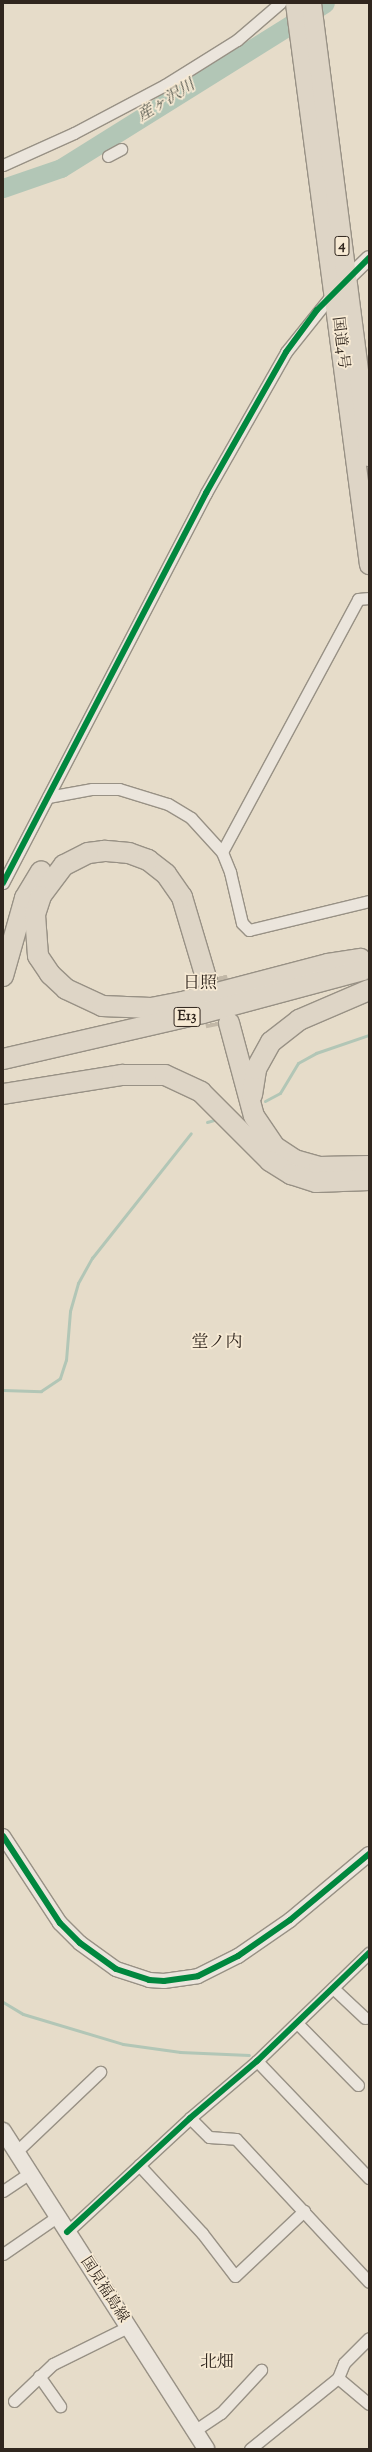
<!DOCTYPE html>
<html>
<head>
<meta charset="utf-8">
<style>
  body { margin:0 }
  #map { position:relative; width:372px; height:2452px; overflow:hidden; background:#e6dcc9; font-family:"Sorts Mill Goudy","Noto Serif JP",serif }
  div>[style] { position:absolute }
  .stream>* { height:3px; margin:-1.5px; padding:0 1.5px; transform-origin:1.5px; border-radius:1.5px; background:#b2c6b6 }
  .river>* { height:19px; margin:-9.5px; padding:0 9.5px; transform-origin:9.5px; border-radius:9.5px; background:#b2c6b6 }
  .motorway-tunnel>* { height:20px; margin-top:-10px; transform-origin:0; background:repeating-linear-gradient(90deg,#c2b8a7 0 20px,transparent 0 30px) }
  .roads { filter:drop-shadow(1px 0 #989185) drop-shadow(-1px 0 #989185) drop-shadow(0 1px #989185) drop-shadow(0 -1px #989185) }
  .minor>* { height:11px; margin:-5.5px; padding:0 5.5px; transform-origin:5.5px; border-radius:5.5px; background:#ebe5dc }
  .tertiary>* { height:14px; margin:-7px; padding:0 7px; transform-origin:7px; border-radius:7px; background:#ebe5dc }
  .secondary>* { height:16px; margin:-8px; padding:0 8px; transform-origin:8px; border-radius:8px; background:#ebe5dc }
  .trunk>* { height:19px; margin:-9.5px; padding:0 9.5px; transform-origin:9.5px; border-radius:9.5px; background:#ded5c6 }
  .motorway>* { height:20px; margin:-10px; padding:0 10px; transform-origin:10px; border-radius:10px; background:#ded5c6 }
  .cycleway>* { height:6px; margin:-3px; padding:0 3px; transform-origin:3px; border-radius:3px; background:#00873e }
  span { translate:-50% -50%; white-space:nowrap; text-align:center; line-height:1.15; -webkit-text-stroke:3.5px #f7ead4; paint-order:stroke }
  .shield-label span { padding:1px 3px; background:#f7ead4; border:1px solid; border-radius:3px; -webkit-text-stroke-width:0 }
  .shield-label { font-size:14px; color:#30261e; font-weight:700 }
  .street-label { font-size:15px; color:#30261e }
  .water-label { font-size:16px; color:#505349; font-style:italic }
  .quarter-label { font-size:17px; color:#30261e }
  .frame { position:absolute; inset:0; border:4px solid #30261e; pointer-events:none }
</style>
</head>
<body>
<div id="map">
  <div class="stream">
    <i style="left:265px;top:1101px;width:17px;rotate:-28deg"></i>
    <i style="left:280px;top:1093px;width:35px;rotate:-59deg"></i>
    <i style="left:298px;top:1063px;width:21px;rotate:-29deg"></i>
    <i style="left:316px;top:1053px;width:56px;rotate:-18.8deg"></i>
    <i style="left:207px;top:1122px;width:7px;rotate:-16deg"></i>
    <i style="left:3px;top:1390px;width:38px;rotate:2deg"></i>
    <i style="left:41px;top:1391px;width:23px;rotate:-34deg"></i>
    <i style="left:60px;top:1378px;width:19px;rotate:-72deg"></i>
    <i style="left:66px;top:1360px;width:49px;rotate:-85.3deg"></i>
    <i style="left:70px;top:1311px;width:29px;rotate:-74deg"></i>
    <i style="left:78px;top:1283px;width:29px;rotate:-61deg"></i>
    <i style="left:92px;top:1258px;width:159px;rotate:-51.6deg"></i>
    <i style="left:3px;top:2002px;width:23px;rotate:31deg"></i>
    <i style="left:23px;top:2014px;width:104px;rotate:16.7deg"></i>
    <i style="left:123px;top:2044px;width:58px;rotate:8deg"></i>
    <i style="left:180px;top:2052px;width:69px;rotate:2.5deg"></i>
  </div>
  <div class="river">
    <i style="left:3px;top:188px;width:61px;rotate:-19deg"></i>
    <i style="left:61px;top:168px;width:311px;rotate:-32deg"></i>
  </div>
  <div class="motorway-tunnel">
    <i style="left:217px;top:977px;width:32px;rotate:76deg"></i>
    <i style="left:209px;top:993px;width:34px;rotate:78deg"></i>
  </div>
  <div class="roads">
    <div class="minor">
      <i style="left:108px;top:156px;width:15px;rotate:-28deg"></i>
      <i style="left:3px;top:165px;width:78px;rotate:-24.3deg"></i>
      <i style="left:74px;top:133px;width:103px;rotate:-27.8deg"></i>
      <i style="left:165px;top:85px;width:85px;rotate:-32deg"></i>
      <i style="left:237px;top:40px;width:57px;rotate:-40.7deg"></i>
      <i style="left:48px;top:797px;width:45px;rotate:-10.3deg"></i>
      <i style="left:92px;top:789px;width:27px"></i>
      <i style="left:119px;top:789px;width:51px;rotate:17deg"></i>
      <i style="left:168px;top:804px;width:27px;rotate:31deg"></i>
      <i style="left:191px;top:818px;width:46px;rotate:47.6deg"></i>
      <i style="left:222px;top:852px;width:22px;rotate:68deg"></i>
      <i style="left:230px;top:872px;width:52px;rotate:76.8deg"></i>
      <i style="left:242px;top:923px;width:10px;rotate:45deg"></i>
      <i style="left:249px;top:930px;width:123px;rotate:-13.6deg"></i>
      <i style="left:222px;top:852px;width:287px;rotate:-61.7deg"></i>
      <i style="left:358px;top:599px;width:11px;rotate:-5deg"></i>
      <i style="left:3px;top:883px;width:440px;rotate:-62.5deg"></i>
      <i style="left:206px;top:493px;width:162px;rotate:-60.4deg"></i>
      <i style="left:286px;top:352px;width:77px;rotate:-51.3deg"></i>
      <i style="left:333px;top:1988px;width:44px;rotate:43.2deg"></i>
      <i style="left:297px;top:2023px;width:87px;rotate:45.5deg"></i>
      <i style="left:257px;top:2061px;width:162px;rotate:46.3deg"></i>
      <i style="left:190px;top:2118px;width:27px;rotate:45deg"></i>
      <i style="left:209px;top:2137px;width:27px;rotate:4deg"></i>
      <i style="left:236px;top:2139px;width:195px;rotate:47.1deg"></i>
      <i style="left:17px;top:2151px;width:115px;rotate:-43.6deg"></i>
      <i style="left:139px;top:2165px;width:93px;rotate:47.2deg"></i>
      <i style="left:202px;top:2233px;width:54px;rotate:52.5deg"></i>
      <i style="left:235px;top:2276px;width:95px;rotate:-43.3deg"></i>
      <i style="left:3px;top:2191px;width:32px;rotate:-34deg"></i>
      <i style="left:67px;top:2232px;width:168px;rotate:-42.8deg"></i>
      <i style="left:190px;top:2118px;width:88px;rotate:-40.4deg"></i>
      <i style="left:257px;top:2061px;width:156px;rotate:-44deg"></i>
      <i style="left:3px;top:2254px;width:67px;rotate:-34.6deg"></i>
      <i style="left:39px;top:2376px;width:37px;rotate:55deg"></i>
      <i style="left:338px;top:2378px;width:40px;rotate:40deg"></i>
      <i style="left:14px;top:2401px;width:54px;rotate:-43.5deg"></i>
      <i style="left:53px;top:2364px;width:84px;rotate:-26.3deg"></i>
      <i style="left:194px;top:2431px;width:32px;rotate:-34deg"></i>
      <i style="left:221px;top:2413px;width:59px;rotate:-47.1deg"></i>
      <i style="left:250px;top:2449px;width:113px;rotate:-38.9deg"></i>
      <i style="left:338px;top:2378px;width:16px;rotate:-68deg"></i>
      <i style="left:344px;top:2363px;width:35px;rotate:-45deg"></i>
    </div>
    <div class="tertiary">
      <i style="left:342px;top:284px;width:37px;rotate:-44deg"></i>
      <i style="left:3px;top:1836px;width:104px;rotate:56.8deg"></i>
      <i style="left:60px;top:1923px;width:28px;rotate:45deg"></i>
      <i style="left:80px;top:1943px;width:44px;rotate:35.8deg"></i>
      <i style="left:116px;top:1969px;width:35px;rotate:18deg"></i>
      <i style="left:149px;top:1980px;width:15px;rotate:4deg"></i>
      <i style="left:164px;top:1981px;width:34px;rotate:-8deg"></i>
      <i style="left:198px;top:1976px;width:45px;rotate:-26.6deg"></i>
      <i style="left:238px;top:1956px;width:63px;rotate:-34.7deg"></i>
      <i style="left:290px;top:1920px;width:103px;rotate:-39.9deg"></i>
    </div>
    <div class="secondary">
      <i style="left:3px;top:2131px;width:377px;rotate:57.4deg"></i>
    </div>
    <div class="trunk">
      <i style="left:295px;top:3px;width:566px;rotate:82.49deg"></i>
      <i style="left:311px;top:3px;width:457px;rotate:82.7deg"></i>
    </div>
    <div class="motorway">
      <i style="left:3px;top:976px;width:81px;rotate:-74.2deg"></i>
      <i style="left:25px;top:898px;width:31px;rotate:-59deg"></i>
      <i style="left:207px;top:981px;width:88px;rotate:-106.6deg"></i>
      <i style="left:182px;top:897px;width:28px;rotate:-125deg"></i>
      <i style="left:166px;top:874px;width:23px;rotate:-142deg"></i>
      <i style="left:148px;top:860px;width:20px;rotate:-160deg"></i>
      <i style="left:129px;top:853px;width:25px;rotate:-175deg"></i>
      <i style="left:104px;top:851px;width:16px;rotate:173deg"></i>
      <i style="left:88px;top:853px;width:27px;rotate:153deg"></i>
      <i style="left:64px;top:865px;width:39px;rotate:127deg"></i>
      <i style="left:41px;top:896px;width:20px;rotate:108deg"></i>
      <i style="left:35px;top:915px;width:41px;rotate:85.8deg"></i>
      <i style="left:38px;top:956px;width:22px;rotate:56deg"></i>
      <i style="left:50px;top:974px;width:22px;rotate:43deg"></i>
      <i style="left:66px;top:989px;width:40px;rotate:25deg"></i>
      <i style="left:102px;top:1006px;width:49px;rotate:2.3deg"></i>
      <i style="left:151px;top:1008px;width:33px;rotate:-11deg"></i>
      <i style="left:183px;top:1002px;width:150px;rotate:-14.7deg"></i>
      <i style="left:328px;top:964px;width:33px;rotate:-9deg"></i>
      <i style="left:229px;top:1023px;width:96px;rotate:75deg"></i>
      <i style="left:254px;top:1116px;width:37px;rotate:56deg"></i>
      <i style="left:275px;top:1147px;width:24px;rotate:33deg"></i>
      <i style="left:295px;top:1160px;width:25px;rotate:16deg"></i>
      <i style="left:319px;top:1167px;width:50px;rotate:-1.1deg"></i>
      <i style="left:3px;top:1059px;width:205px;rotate:-13deg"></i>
      <i style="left:203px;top:1013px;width:166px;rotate:-15deg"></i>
      <i style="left:3px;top:1094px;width:121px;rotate:-9.1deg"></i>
      <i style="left:122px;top:1075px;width:43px"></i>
      <i style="left:165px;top:1075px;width:40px;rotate:25deg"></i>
      <i style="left:201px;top:1092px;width:98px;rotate:45deg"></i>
      <i style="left:270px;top:1161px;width:25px;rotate:32deg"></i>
      <i style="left:291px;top:1174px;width:26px;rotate:18deg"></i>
      <i style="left:316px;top:1182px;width:53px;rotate:-2.2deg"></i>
      <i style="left:252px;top:1095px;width:26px;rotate:-81deg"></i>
      <i style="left:256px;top:1069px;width:31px;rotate:-61deg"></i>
      <i style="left:271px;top:1042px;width:36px;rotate:-38deg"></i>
      <i style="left:299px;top:1020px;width:76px;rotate:-23.2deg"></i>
    </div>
  </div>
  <div class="cycleway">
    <i style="left:3px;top:883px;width:440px;rotate:-62.5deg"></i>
    <i style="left:206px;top:493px;width:162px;rotate:-60.4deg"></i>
    <i style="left:286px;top:352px;width:52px;rotate:-53.6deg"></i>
    <i style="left:317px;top:310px;width:74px;rotate:-45deg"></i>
    <i style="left:3px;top:1836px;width:104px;rotate:56.8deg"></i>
    <i style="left:60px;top:1923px;width:28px;rotate:45deg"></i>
    <i style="left:80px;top:1943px;width:44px;rotate:35.8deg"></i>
    <i style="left:116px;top:1969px;width:35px;rotate:18deg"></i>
    <i style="left:149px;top:1980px;width:15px;rotate:4deg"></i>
    <i style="left:164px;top:1981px;width:34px;rotate:-8deg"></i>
    <i style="left:198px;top:1976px;width:45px;rotate:-26.6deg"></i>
    <i style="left:238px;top:1956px;width:63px;rotate:-34.7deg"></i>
    <i style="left:290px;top:1920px;width:103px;rotate:-39.9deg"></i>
    <i style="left:67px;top:2232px;width:168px;rotate:-42.8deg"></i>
    <i style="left:190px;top:2118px;width:88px;rotate:-40.4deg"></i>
    <i style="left:257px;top:2061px;width:156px;rotate:-44deg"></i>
  </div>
  <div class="shield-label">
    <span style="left:342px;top:246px">4</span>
    <span style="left:187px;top:1017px">E13</span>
  </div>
  <div class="street-label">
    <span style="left:340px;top:343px;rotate:83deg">国道4号</span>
    <span style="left:104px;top:2290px;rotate:57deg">国見福島線</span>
  </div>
  <div class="water-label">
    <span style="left:167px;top:102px;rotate:-32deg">産ヶ沢川</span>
  </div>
  <div class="quarter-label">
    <span style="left:200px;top:985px">日照</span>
    <span style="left:217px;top:1344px">堂ノ内</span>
    <span style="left:217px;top:2364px">北畑</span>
  </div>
  <div class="frame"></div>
</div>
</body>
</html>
